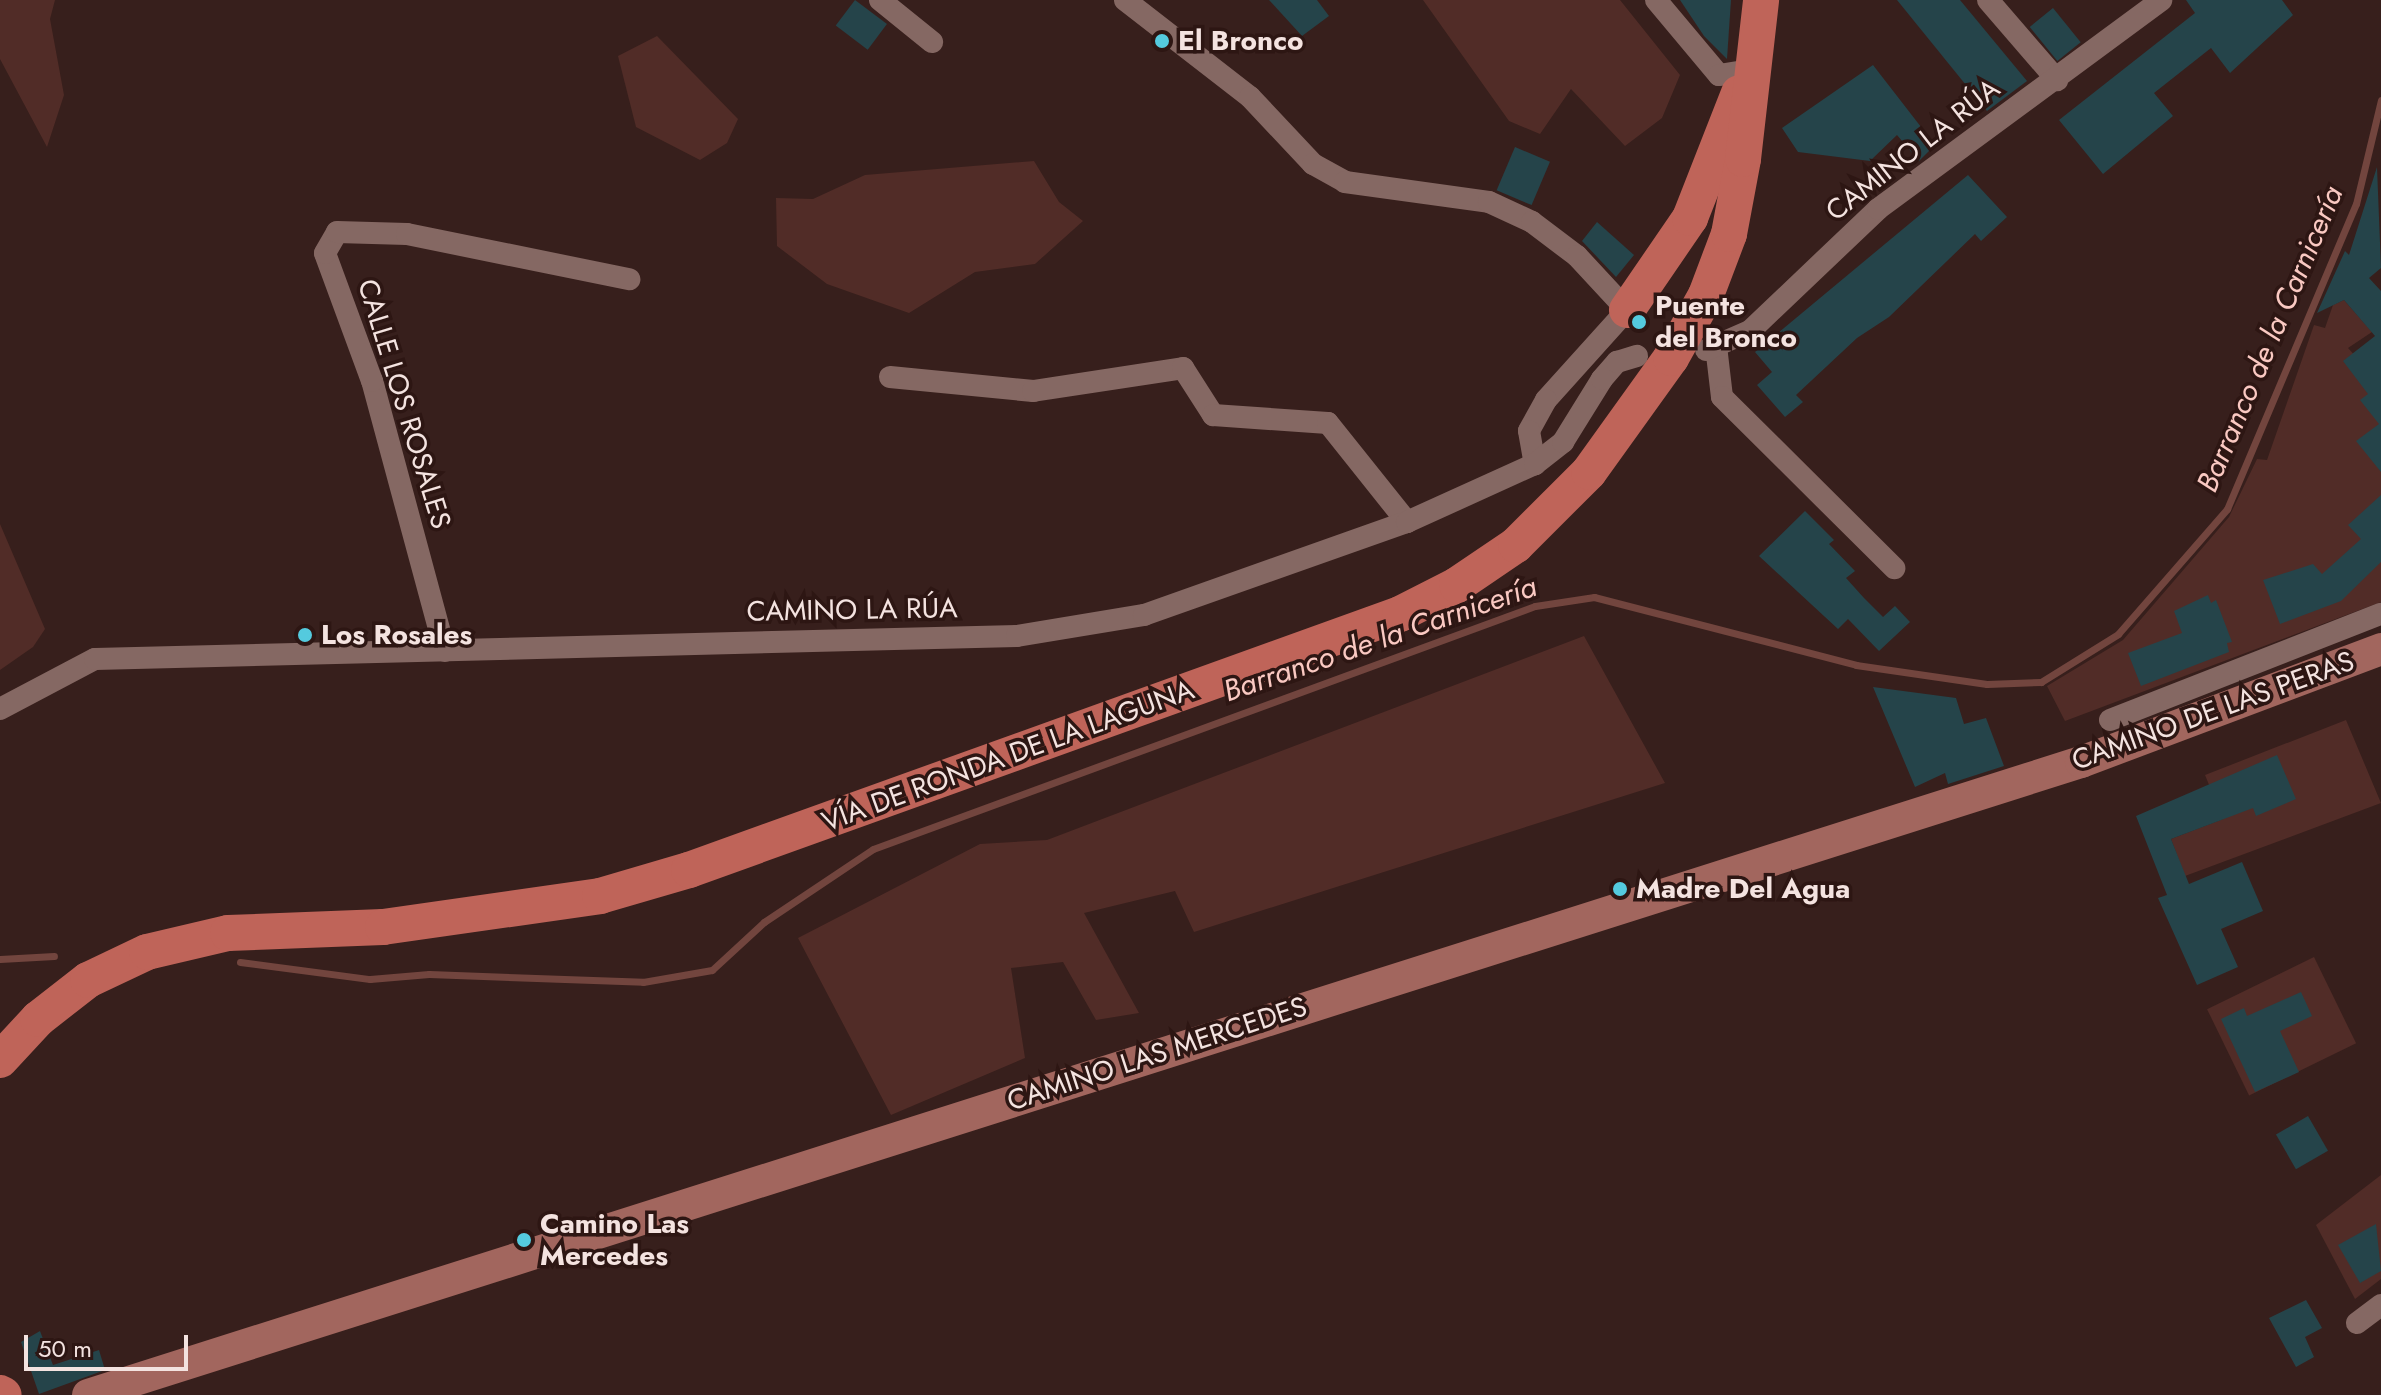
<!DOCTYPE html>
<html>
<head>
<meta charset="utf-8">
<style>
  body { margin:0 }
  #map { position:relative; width:2381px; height:1395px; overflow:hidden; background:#371f1c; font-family:Jost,sans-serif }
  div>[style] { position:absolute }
  .green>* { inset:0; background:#512c27; transform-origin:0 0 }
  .stream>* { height:7px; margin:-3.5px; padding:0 3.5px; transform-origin:3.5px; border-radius:3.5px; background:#72453e }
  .building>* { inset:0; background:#25444a; transform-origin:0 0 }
  .street>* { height:22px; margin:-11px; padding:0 11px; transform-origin:11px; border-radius:11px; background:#856863 }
  .secondary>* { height:32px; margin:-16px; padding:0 16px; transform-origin:16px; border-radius:16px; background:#a2665e }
  .primary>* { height:36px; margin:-18px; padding:0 18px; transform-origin:18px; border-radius:18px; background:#bf6459 }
  .dots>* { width:22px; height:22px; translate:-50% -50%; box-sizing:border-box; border:4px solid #2d1613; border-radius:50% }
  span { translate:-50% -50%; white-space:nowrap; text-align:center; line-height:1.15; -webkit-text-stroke:7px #2d1613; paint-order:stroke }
  .poi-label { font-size:28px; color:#f4e3e0; font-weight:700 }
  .left { translate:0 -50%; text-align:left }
  .street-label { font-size:28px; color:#f4e3e0 }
  .water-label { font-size:30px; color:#fac9c2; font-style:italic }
  .scale { position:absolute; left:24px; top:1335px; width:164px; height:36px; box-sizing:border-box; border:4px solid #f4e3e0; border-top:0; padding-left:10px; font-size:24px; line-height:28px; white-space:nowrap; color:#f4e3e0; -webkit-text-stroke:6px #2d1613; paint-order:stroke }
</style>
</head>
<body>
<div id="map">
  <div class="green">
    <i style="clip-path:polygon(0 0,55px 0,50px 19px,64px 95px,47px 147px,0 59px)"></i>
    <i style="clip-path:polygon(1423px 0,1620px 0,1680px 75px,1662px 118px,1625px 146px,1571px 89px,1540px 134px,1509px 121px)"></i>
    <i style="clip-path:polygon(657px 36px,738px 119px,727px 143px,700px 160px,636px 127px,618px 56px)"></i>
    <i style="clip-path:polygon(1034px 161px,1059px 202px,1083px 221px,1035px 264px,975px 272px,909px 313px,827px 284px,777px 246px,776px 198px,813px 199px,865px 175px)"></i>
    <i style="clip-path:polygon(2344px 300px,2372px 332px,2348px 348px,2381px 384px,2381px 602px,2065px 721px,2047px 686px,2123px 640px,2229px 517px,2257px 459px,2267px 460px,2314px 325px,2325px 328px,2333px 305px)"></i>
    <i style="clip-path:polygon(0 524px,45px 629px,33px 647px,0 670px)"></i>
    <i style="clip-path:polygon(1584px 636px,1665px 783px,1194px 932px,1175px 891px,1084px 913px,1139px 1013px,1096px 1020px,1063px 962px,1011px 968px,1025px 1058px,891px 1115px,798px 938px,980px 844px,1047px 840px)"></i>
    <i style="clip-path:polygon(2346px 720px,2381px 803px,2185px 876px,2171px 839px,2223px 819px,2205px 775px)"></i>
    <i style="left:2314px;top:957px;width:96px;height:119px;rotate:64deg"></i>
    <i style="clip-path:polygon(2381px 1175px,2381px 1279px,2355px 1299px,2316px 1225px)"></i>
  </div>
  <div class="stream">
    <i style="left:0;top:959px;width:54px;rotate:-3.2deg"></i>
    <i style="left:240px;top:962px;width:131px;rotate:7.5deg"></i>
    <i style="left:370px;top:979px;width:59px;rotate:-4.8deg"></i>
    <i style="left:429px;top:974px;width:214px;rotate:2.1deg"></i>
    <i style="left:643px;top:982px;width:70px;rotate:-9.9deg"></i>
    <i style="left:712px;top:970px;width:71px;rotate:-42.7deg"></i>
    <i style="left:764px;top:922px;width:131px;rotate:-33.8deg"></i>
    <i style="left:873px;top:849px;width:705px;rotate:-20.16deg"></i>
    <i style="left:1535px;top:606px;width:60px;rotate:-8.7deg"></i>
    <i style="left:1594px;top:597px;width:271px;rotate:14.5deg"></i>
    <i style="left:1856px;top:665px;width:132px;rotate:8.3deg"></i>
    <i style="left:1987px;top:684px;width:54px;rotate:-2.1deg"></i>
    <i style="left:2041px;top:682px;width:91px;rotate:-31.9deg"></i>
    <i style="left:2118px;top:634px;width:166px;rotate:-48.9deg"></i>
    <i style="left:2227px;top:509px;width:331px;rotate:-67.1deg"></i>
    <i style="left:2356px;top:204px;width:107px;rotate:-76.5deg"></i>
  </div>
  <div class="building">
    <i style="left:855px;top:0;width:40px;height:32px;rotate:37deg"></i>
    <i style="clip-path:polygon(1269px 0,1317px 0,1329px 16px,1302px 36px)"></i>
    <i style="clip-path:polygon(1680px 0,1731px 0,1727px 59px,1704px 36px)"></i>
    <i style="clip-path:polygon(1897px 0,1960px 0,2027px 81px,1987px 111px)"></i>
    <i style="clip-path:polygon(2186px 0,2282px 0,2293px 15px,2230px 73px,2211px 48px,2154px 93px,2173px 116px,2103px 174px,2059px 120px,2195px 13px)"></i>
    <i style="left:2053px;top:8px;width:44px;height:30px;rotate:51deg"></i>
    <i style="clip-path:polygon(1873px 65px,1935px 145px,1919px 161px,1897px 135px,1870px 161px,1798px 152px,1782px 128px)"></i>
    <i style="left:1515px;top:147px;width:38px;height:47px;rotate:23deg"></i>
    <i style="clip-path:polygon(2377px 167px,2381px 268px,2369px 278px,2381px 291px,2381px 472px,2356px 441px,2379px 424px,2360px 400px,2368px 394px,2343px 361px,2375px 336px,2344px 300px,2317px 313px,2345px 251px,2349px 255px)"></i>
    <i style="clip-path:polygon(1968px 175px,2007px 217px,1981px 241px,1975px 234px,1889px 317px,1857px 338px,1796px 395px,1803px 402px,1785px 417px,1757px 385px,1772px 372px,1755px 352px)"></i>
    <i style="clip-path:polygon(1597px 222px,1634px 255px,1616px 277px,1582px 241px)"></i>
    <i style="clip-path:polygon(2381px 495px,2381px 562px,2341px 601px,2280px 624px,2263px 580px,2313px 564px,2322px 574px,2361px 539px,2348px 525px)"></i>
    <i style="clip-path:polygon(1805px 511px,1834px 540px,1829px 544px,1855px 571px,1846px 578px,1864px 598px,1883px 617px,1895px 606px,1910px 622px,1879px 651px,1848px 619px,1838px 629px,1759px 556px)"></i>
    <i style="clip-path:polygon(2208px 595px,2211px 603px,2216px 600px,2232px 642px,2227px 643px,2229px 652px,2141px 686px,2128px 653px,2182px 633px,2174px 611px)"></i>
    <i style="clip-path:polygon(1873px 687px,1956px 698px,1964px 724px,1986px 718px,2004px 766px,1948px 784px,1945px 773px,1915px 787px)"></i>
    <i style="clip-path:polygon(2277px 755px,2296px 799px,2256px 816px,2253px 808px,2171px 839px,2189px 884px,2242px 862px,2263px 911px,2221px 929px,2238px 967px,2197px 985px,2158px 898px,2167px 895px,2136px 816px)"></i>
    <i style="clip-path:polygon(2301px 992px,2312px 1016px,2280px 1031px,2299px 1072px,2255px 1092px,2221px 1019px,2244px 1008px,2247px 1016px)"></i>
    <i style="left:2308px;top:1116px;width:40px;height:37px;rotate:60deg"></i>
    <i style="clip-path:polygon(2376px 1224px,2381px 1271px,2360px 1283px,2338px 1245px)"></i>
    <i style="clip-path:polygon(2306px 1300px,2322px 1328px,2305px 1337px,2314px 1357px,2296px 1367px,2269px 1318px)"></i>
    <i style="clip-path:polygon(40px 1331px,53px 1365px,99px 1350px,105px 1370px,39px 1394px,21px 1342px)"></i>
  </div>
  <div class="street">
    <i style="left:880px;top:0;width:67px;rotate:38.9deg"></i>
    <i style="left:1125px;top:0;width:158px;rotate:37.8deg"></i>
    <i style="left:1250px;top:97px;width:92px;rotate:46.8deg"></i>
    <i style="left:1313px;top:164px;width:37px;rotate:29deg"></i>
    <i style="left:1345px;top:182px;width:145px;rotate:7.9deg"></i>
    <i style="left:1489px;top:202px;width:47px;rotate:24.9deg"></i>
    <i style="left:1532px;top:222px;width:56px;rotate:37.1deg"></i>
    <i style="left:1577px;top:256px;width:74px;rotate:47.2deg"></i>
    <i style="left:1627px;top:310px;width:121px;rotate:132deg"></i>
    <i style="left:1546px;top:400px;width:35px;rotate:119deg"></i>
    <i style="left:1529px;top:431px;width:34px;rotate:80deg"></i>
    <i style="left:1656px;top:0;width:98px;rotate:50deg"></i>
    <i style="left:1719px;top:75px;width:31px;rotate:-9deg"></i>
    <i style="left:1988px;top:0;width:106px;rotate:49.2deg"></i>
    <i style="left:1716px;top:346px;width:51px;rotate:83.3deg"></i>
    <i style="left:1722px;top:397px;width:243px;rotate:44.8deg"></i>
    <i style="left:1706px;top:350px;width:48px;rotate:-23.4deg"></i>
    <i style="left:1750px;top:331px;width:177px;rotate:-43.6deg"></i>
    <i style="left:1878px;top:209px;width:352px;rotate:-36.4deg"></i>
    <i style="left:890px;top:377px;width:144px;rotate:5.6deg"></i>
    <i style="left:1033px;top:391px;width:152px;rotate:-8.7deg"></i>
    <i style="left:1183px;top:368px;width:56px;rotate:57.4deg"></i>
    <i style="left:1213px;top:415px;width:115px;rotate:4deg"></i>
    <i style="left:1328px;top:423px;width:127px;rotate:51.4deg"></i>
    <i style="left:445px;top:651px;width:280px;rotate:-105.1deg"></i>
    <i style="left:372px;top:381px;width:136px;rotate:-110.2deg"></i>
    <i style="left:325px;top:253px;width:24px;rotate:-60deg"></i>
    <i style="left:337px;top:232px;width:70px;rotate:1.6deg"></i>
    <i style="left:407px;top:234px;width:227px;rotate:11.5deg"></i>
    <i style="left:0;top:709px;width:107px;rotate:-27.8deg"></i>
    <i style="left:95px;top:659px;width:922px;rotate:-1.43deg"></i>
    <i style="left:1017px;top:636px;width:129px;rotate:-9.4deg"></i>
    <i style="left:1144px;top:615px;width:279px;rotate:-19.5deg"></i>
    <i style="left:1407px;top:522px;width:141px;rotate:-24.4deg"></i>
    <i style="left:1535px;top:464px;width:36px;rotate:-38deg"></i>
    <i style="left:1563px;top:442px;width:74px;rotate:-58.2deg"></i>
    <i style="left:1602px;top:379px;width:23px;rotate:-49deg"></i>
    <i style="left:1617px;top:362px;width:21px;rotate:-17deg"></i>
    <i style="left:2110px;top:720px;width:291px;rotate:-21.4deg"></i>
    <i style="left:2357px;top:1323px;width:30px;rotate:-37deg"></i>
  </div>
  <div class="secondary">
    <i style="left:88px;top:1395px;width:2091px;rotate:-17.62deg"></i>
    <i style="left:2081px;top:762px;width:321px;rotate:-20.6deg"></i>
  </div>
  <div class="primary">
    <i style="left:1627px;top:310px;width:112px;rotate:-55.6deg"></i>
    <i style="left:1690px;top:218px;width:134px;rotate:-68.6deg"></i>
    <i style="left:0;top:1060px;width:56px;rotate:-47.2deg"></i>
    <i style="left:38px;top:1019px;width:63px;rotate:-38deg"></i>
    <i style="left:88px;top:980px;width:65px;rotate:-25.4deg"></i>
    <i style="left:147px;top:952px;width:83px;rotate:-13.2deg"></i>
    <i style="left:228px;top:933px;width:155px;rotate:-2.2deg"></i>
    <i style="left:383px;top:927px;width:219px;rotate:-8.1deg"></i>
    <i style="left:600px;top:896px;width:93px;rotate:-16.3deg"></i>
    <i style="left:689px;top:870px;width:756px;rotate:-19.8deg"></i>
    <i style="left:1400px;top:614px;width:64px;rotate:-27deg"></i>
    <i style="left:1457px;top:585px;width:71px;rotate:-34.1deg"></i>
    <i style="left:1516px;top:545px;width:103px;rotate:-45deg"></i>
    <i style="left:1589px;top:472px;width:140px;rotate:-54.3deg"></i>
    <i style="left:1671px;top:358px;width:72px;rotate:-60.9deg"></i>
    <i style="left:1706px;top:295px;width:65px;rotate:-69.3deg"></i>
    <i style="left:1729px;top:234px;width:76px;rotate:-79.4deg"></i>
    <i style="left:1743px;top:159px;width:160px;rotate:-83.5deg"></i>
    <i style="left:0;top:1393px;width:4px;rotate:27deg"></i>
  </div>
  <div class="dots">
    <i style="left:1162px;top:41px;background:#54cade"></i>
    <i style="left:1639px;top:322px;background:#54cade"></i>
    <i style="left:305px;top:635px;background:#54cade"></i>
    <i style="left:1620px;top:889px;background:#54cade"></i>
    <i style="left:524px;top:1240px;background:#54cade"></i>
  </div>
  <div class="poi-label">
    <span class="left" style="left:1178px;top:41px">El Bronco</span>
    <span class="left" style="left:1655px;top:322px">Puente<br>del Bronco</span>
    <span class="left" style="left:321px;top:635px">Los Rosales</span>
    <span class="left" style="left:1636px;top:889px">Madre Del Agua</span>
    <span class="left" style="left:540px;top:1240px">Camino Las<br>Mercedes</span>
  </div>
  <div class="street-label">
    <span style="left:1913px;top:150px;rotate:-38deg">CAMINO LA RÚA</span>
    <span style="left:404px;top:404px;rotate:73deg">CALLE LOS ROSALES</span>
    <span style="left:852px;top:610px;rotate:-1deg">CAMINO LA RÚA</span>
    <span style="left:2213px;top:711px;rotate:-20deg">CAMINO DE LAS PERAS</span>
    <span style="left:1008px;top:756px;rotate:-20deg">VÍA DE RONDA DE LA LAGUNA</span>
    <span style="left:1157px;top:1054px;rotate:-18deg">CAMINO LAS MERCEDES</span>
  </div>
  <div class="water-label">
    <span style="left:2270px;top:339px;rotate:-67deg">Barranco de la Carnicería</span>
    <span style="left:1380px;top:639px;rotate:-19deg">Barranco de la Carnicería</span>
  </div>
  <div class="scale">50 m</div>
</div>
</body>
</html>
